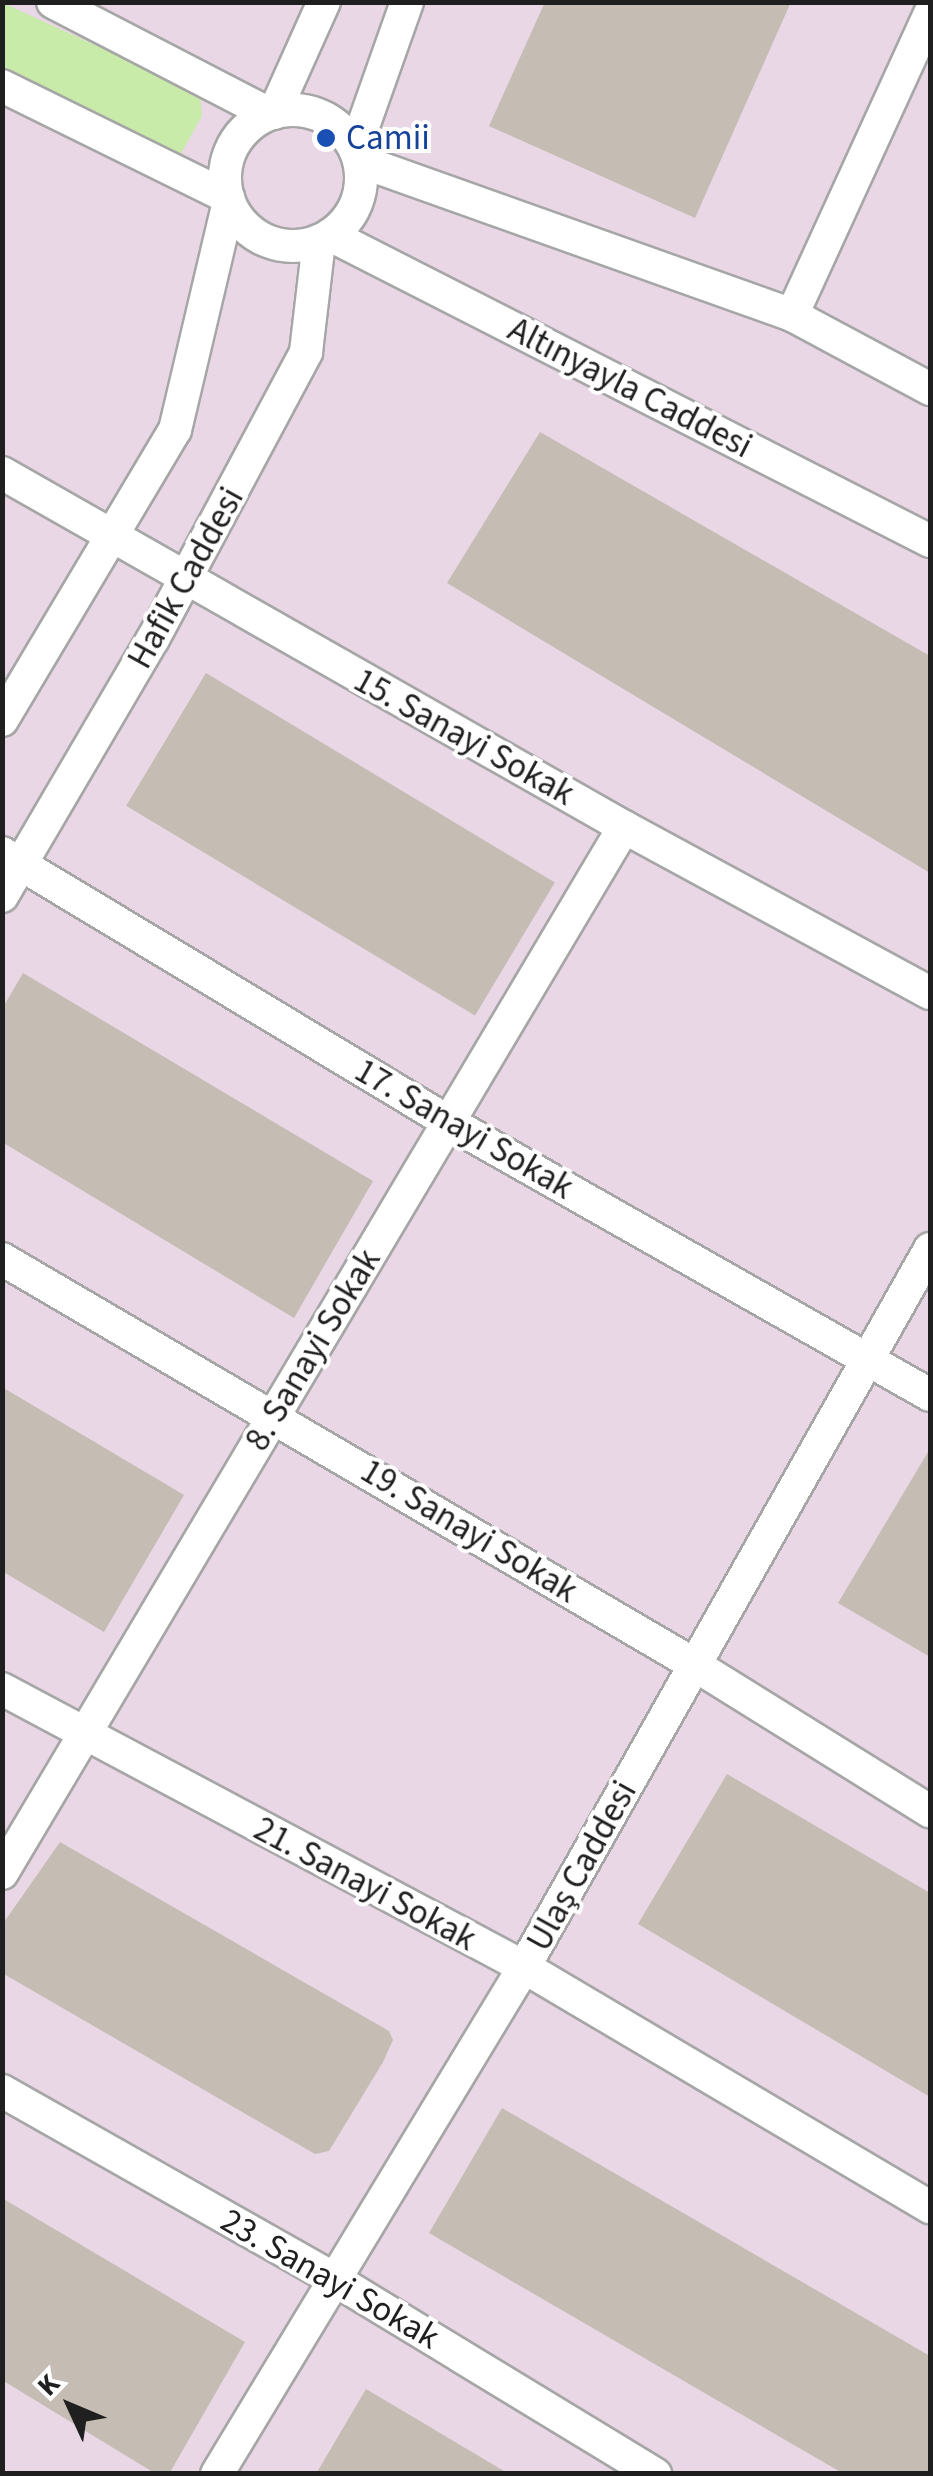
<!DOCTYPE html>
<html>
<head>
<meta charset="utf-8">
<style>
  body { margin:0 }
  #map { position:relative; width:933px; height:2476px; overflow:hidden; background:#f0ede5; font-family:"Source Sans 3",sans-serif }
  div>[style] { position:absolute }
  .industrial>* { inset:0; background:#e9d7e5; transform-origin:0 0 }
  .grass>* { inset:0; background:#c9ebaa }
  .building>* { inset:0; background:#c5bcb4; transform-origin:0 0 }
  .roads { filter:drop-shadow(2px 0 #a6a6a6) drop-shadow(-2px 0 #a6a6a6) drop-shadow(0 2px #a6a6a6) drop-shadow(0 -2px #a6a6a6) }
  .street>* { height:32px; margin:-16px; padding:0 16px; transform-origin:16px; border-radius:16px; background:#fff }
  .street>.ring { margin:-16px; padding:0; box-sizing:content-box; background:none; border:32px solid #fff; border-radius:50% }
  .dots>* { width:28px; height:28px; translate:-50% -50%; box-sizing:border-box; border:5px solid #fff; border-radius:50% }
  span { translate:-50% -50%; white-space:nowrap; text-align:center; line-height:1.15; -webkit-text-stroke:8px #fff; paint-order:stroke }
  .transit-label { font-size:35px; color:#164399 }
  .left { translate:0 -50%; text-align:left }
  .street-label { font-size:35px; color:#1f1f1f }
  .frame { position:absolute; inset:0; border:5px solid #1f1f1f; pointer-events:none }
  .north { position:absolute; left:20px; top:2356px; width:100px; height:100px; -webkit-text-stroke:8px #fff; paint-order:stroke; rotate:314deg; font-size:28px; font-weight:700; line-height:40px; text-align:center; color:#1f1f1f }
  .north::after { content:''; display:block; margin:auto; width:35px; height:45px; background:#1f1f1f; clip-path:polygon(50% 0,100% 100%,50% 72%,0 100%) }
</style>
</head>
<body>
<div id="map">
  <div class="industrial">
    <i style="left:3px;top:3px;width:927px;height:2470px"></i>
  </div>
  <div class="grass">
    <i style="clip-path:polygon(3px 3px,200px 93px,202px 116px,174px 166px,3px 73px)"></i>
  </div>
  <div class="building">
    <i style="clip-path:polygon(545px 2px,791px 2px,695px 218px,489px 126px)"></i>
    <i style="clip-path:polygon(540px 432px,930px 656px,930px 873px,447px 583px)"></i>
    <i style="left:206px;top:673px;width:407px;height:155px;rotate:31deg"></i>
    <i style="clip-path:polygon(23px 973px,373px 1181px,294px 1318px,2px 1142px,2px 1009px)"></i>
    <i style="clip-path:polygon(2px 1387px,184px 1495px,104px 1632px,2px 1571px)"></i>
    <i style="clip-path:polygon(928px 1452px,930px 1454px,930px 1657px,838px 1603px)"></i>
    <i style="clip-path:polygon(727px 1774px,930px 1893px,930px 2097px,638px 1924px)"></i>
    <i style="clip-path:polygon(60px 1842px,389px 2031px,393px 2040px,383px 2062px,329px 2151px,315px 2154px,2px 1973px,2px 1925px)"></i>
    <i style="clip-path:polygon(502px 2108px,930px 2356px,930px 2474px,844px 2474px,429px 2233px)"></i>
    <i style="clip-path:polygon(2px 2198px,245px 2342px,169px 2474px,156px 2474px,2px 2380px)"></i>
    <i style="clip-path:polygon(366px 2389px,509px 2474px,316px 2474px)"></i>
  </div>
  <div class="roads">
    <div class="street">
      <i style="left:53px;top:2px;width:243px;rotate:27.4deg"></i>
      <i style="left:2px;top:86px;width:252px;rotate:26.2deg"></i>
      <i class="ring" style="left:225px;top:110px;width:104px;height:104px"></i>
      <i style="left:274px;top:113px;width:122px;rotate:-65.8deg"></i>
      <i style="left:355px;top:149px;width:156px;rotate:-70.5deg"></i>
      <i style="left:360px;top:161px;width:459px;rotate:19.6deg"></i>
      <i style="left:792px;top:315px;width:157px;rotate:28.2deg"></i>
      <i style="left:330px;top:235px;width:674px;rotate:27.02deg"></i>
      <i style="left:792px;top:315px;width:332px;rotate:-65.4deg"></i>
      <i style="left:2px;top:473px;width:716px;rotate:29.65deg"></i>
      <i style="left:624px;top:827px;width:348px;rotate:28.5deg"></i>
      <i style="left:2px;top:720px;width:338px;rotate:-59.2deg"></i>
      <i style="left:175px;top:430px;width:235px;rotate:-76.7deg"></i>
      <i style="left:2px;top:853px;width:525px;rotate:31.06deg"></i>
      <i style="left:452px;top:1124px;width:549px;rotate:29.55deg"></i>
      <i style="left:2px;top:896px;width:298px;rotate:-59.6deg"></i>
      <i style="left:153px;top:639px;width:325px;rotate:-61.9deg"></i>
      <i style="left:306px;top:352px;width:112px;rotate:-83.3deg"></i>
      <i style="left:2px;top:1259px;width:803px;rotate:30.36deg"></i>
      <i style="left:695px;top:1665px;width:277px;rotate:31.9deg"></i>
      <i style="left:2px;top:1689px;width:591px;rotate:28.04deg"></i>
      <i style="left:524px;top:1967px;width:472px;rotate:30.6deg"></i>
      <i style="left:2px;top:1873px;width:1217px;rotate:-59.26deg"></i>
      <i style="left:2px;top:2091px;width:382px;rotate:29.5deg"></i>
      <i style="left:334px;top:2279px;width:376px;rotate:31.3deg"></i>
      <i style="left:217px;top:2474px;width:593px;rotate:-58.8deg"></i>
      <i style="left:524px;top:1967px;width:825px;rotate:-60.51deg"></i>
    </div>
  </div>
  <div class="dots">
    <i style="left:326px;top:138px;background:#1a4fb4"></i>
  </div>
  <div class="transit-label">
    <span class="left" style="left:346px;top:138px">Camii</span>
  </div>
  <div class="street-label">
    <span style="left:630px;top:388px;rotate:27deg">Altınyayla Caddesi</span>
    <span style="left:186px;top:578px;rotate:-61deg">Hafik Caddesi</span>
    <span style="left:464px;top:737px;rotate:29deg">15. Sanayi Sokak</span>
    <span style="left:464px;top:1129px;rotate:30deg">17. Sanayi Sokak</span>
    <span style="left:313px;top:1350px;rotate:-59deg">8. Sanayi Sokak</span>
    <span style="left:469px;top:1531px;rotate:31deg">19. Sanayi Sokak</span>
    <span style="left:582px;top:1866px;rotate:-61deg">Ulaş Caddesi</span>
    <span style="left:365px;top:1884px;rotate:28deg">21. Sanayi Sokak</span>
    <span style="left:330px;top:2279px;rotate:30deg">23. Sanayi Sokak</span>
  </div>
  <div class="frame"></div>
  <div class="north">K</div>
</div>
</body>
</html>
